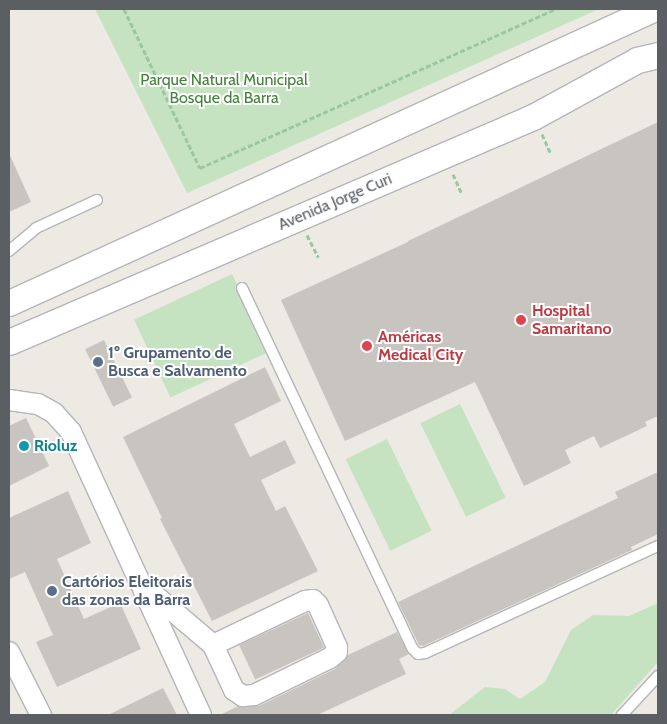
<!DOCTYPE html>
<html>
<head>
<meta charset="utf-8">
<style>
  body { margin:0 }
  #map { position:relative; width:667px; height:724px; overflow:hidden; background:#ede9e3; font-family:Cabin,sans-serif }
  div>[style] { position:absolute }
  .green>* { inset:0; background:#c6e3c1; transform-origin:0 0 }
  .building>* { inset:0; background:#c8c4bf; transform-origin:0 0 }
  .path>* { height:3px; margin-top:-1.5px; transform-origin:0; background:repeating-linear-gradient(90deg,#9cc6a1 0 5px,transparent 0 7.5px) }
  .roads { filter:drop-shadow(1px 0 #b3b6b9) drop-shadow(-1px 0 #b3b6b9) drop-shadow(0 1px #b3b6b9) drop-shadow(0 -1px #b3b6b9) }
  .service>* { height:10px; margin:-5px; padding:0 5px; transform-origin:5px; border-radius:5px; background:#fff }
  .minor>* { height:20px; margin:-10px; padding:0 10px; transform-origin:10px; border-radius:10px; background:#fff }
  .tertiary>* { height:25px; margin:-12.5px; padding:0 12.5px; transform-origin:12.5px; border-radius:12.5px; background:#fff }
  .dots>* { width:14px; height:14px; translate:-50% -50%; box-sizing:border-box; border:2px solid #fff; border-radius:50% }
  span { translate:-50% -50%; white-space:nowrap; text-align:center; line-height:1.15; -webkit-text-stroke:4px #fff; paint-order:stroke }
  .park-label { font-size:16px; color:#42823a }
  .street-label { font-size:16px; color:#5b5f63 }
  .health-label { font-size:16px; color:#be3a42; font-weight:700 }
  .left { translate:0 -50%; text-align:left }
  .service-label { font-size:16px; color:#4e5e75; font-weight:700 }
  .culture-label { font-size:16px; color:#0d838f; font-weight:700 }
  .frame { position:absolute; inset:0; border:10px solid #5b5f63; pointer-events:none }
</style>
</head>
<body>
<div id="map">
  <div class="green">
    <i style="clip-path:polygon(95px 9px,599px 9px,187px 193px)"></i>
    <i style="left:232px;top:274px;width:86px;height:108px;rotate:65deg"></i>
    <i style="left:460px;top:404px;width:104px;height:44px;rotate:64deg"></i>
    <i style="left:387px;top:439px;width:102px;height:46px;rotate:64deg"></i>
    <i style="clip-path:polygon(658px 603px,658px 662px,611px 715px,449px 715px,485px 687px,505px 689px,520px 699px,545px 682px,571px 630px,593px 615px,629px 616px)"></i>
  </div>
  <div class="building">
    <i style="clip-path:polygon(658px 122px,658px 416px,645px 422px,647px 426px,600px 448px,594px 436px,565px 450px,571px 463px,524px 486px,475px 382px,345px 441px,281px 300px,408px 242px,408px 241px)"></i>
    <i style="clip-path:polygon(9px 153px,31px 202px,9px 212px)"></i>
    <i style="left:104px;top:340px;width:64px;height:21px;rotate:64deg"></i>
    <i style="clip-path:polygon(265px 367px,281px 401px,234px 424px,250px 457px,285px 440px,296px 463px,261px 480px,276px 511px,285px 506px,318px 571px,212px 621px,160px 519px,162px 518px,123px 437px)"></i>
    <i style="clip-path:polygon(26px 418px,49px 466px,9px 486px,9px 426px)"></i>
    <i style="clip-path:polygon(658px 472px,658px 534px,631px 547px,632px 550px,423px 646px,419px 645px,398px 602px,618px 498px,615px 492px)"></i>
    <i style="clip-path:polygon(68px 491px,91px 543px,57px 559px,84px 619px,120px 603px,141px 649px,57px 687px,36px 642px,53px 635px,25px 572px,9px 579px,9px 518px)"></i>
    <i style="left:308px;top:613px;width:38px;height:76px;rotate:65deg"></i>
    <i style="clip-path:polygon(397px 632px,409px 654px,399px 659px,406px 674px,317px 715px,220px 715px,238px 706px,259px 706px,335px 669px,348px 655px)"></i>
    <i style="clip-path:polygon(163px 688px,177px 715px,108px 715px)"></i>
  </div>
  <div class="path">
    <i style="left:124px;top:9px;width:176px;rotate:64.5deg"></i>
    <i style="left:200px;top:168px;width:390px;rotate:-24.1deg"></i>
    <i style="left:542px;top:134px;width:20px;rotate:66deg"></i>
    <i style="left:453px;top:174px;width:20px;rotate:66deg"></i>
    <i style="left:307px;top:235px;width:25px;rotate:63deg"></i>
  </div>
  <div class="roads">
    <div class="service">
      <i style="left:9px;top:251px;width:35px;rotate:-40deg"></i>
      <i style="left:36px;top:228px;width:67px;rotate:-24.7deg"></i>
      <i style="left:242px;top:288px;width:399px;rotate:64.7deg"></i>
      <i style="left:413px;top:649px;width:7px;rotate:45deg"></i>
      <i style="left:418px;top:654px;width:7px;rotate:-8deg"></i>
      <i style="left:425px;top:653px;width:256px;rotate:-24.7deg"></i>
      <i style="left:622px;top:715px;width:53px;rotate:-47.3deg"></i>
    </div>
    <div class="minor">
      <i style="left:9px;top:400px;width:29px;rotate:8deg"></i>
      <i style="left:38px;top:404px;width:18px;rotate:29deg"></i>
      <i style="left:54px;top:413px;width:25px;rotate:48deg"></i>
      <i style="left:71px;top:432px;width:166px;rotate:65.4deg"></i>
      <i style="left:140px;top:583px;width:96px;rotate:40.3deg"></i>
      <i style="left:213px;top:645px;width:50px;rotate:65deg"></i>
      <i style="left:234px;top:690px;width:11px;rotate:34deg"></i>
      <i style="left:243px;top:696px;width:11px;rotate:-5deg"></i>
      <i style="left:254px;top:695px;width:85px;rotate:-26deg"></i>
      <i style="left:330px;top:658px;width:9px;rotate:-41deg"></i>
      <i style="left:337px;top:652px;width:5px;rotate:-90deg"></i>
      <i style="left:337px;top:647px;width:46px;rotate:-114.3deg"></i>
      <i style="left:318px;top:605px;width:7px;rotate:-135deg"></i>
      <i style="left:313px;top:600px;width:8px;rotate:173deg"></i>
      <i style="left:305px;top:601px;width:102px;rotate:154.4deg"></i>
      <i style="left:143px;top:589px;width:139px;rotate:65.3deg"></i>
      <i style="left:9px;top:652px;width:71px;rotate:63.1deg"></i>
    </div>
    <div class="tertiary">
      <i style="left:9px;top:303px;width:708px;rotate:-24.54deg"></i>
      <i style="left:9px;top:342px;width:570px;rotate:-23.24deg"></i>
      <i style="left:533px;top:117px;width:119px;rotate:-28.7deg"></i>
      <i style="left:637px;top:60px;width:22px;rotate:-13deg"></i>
    </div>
  </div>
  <div class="dots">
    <i style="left:521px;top:320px;background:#e0444e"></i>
    <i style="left:367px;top:346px;background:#e0444e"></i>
    <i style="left:98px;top:362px;background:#5c6f8a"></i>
    <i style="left:24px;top:446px;background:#0f9aa8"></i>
    <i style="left:52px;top:591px;background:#5c6f8a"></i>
  </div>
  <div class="park-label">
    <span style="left:224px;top:89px">Parque Natural Municipal<br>Bosque da Barra</span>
  </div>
  <div class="street-label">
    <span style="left:335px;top:202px;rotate:-23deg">Avenida Jorge Curi</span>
  </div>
  <div class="health-label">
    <span class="left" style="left:532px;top:320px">Hospital<br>Samaritano</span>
    <span class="left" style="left:378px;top:346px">Américas<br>Medical City</span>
  </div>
  <div class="service-label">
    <span class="left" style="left:108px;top:362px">1º Grupamento de<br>Busca e Salvamento</span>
    <span class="left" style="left:62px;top:591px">Cartórios Eleitorais<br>das zonas da Barra</span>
  </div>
  <div class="culture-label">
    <span class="left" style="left:34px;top:446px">Rioluz</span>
  </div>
  <div class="frame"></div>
</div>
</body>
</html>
